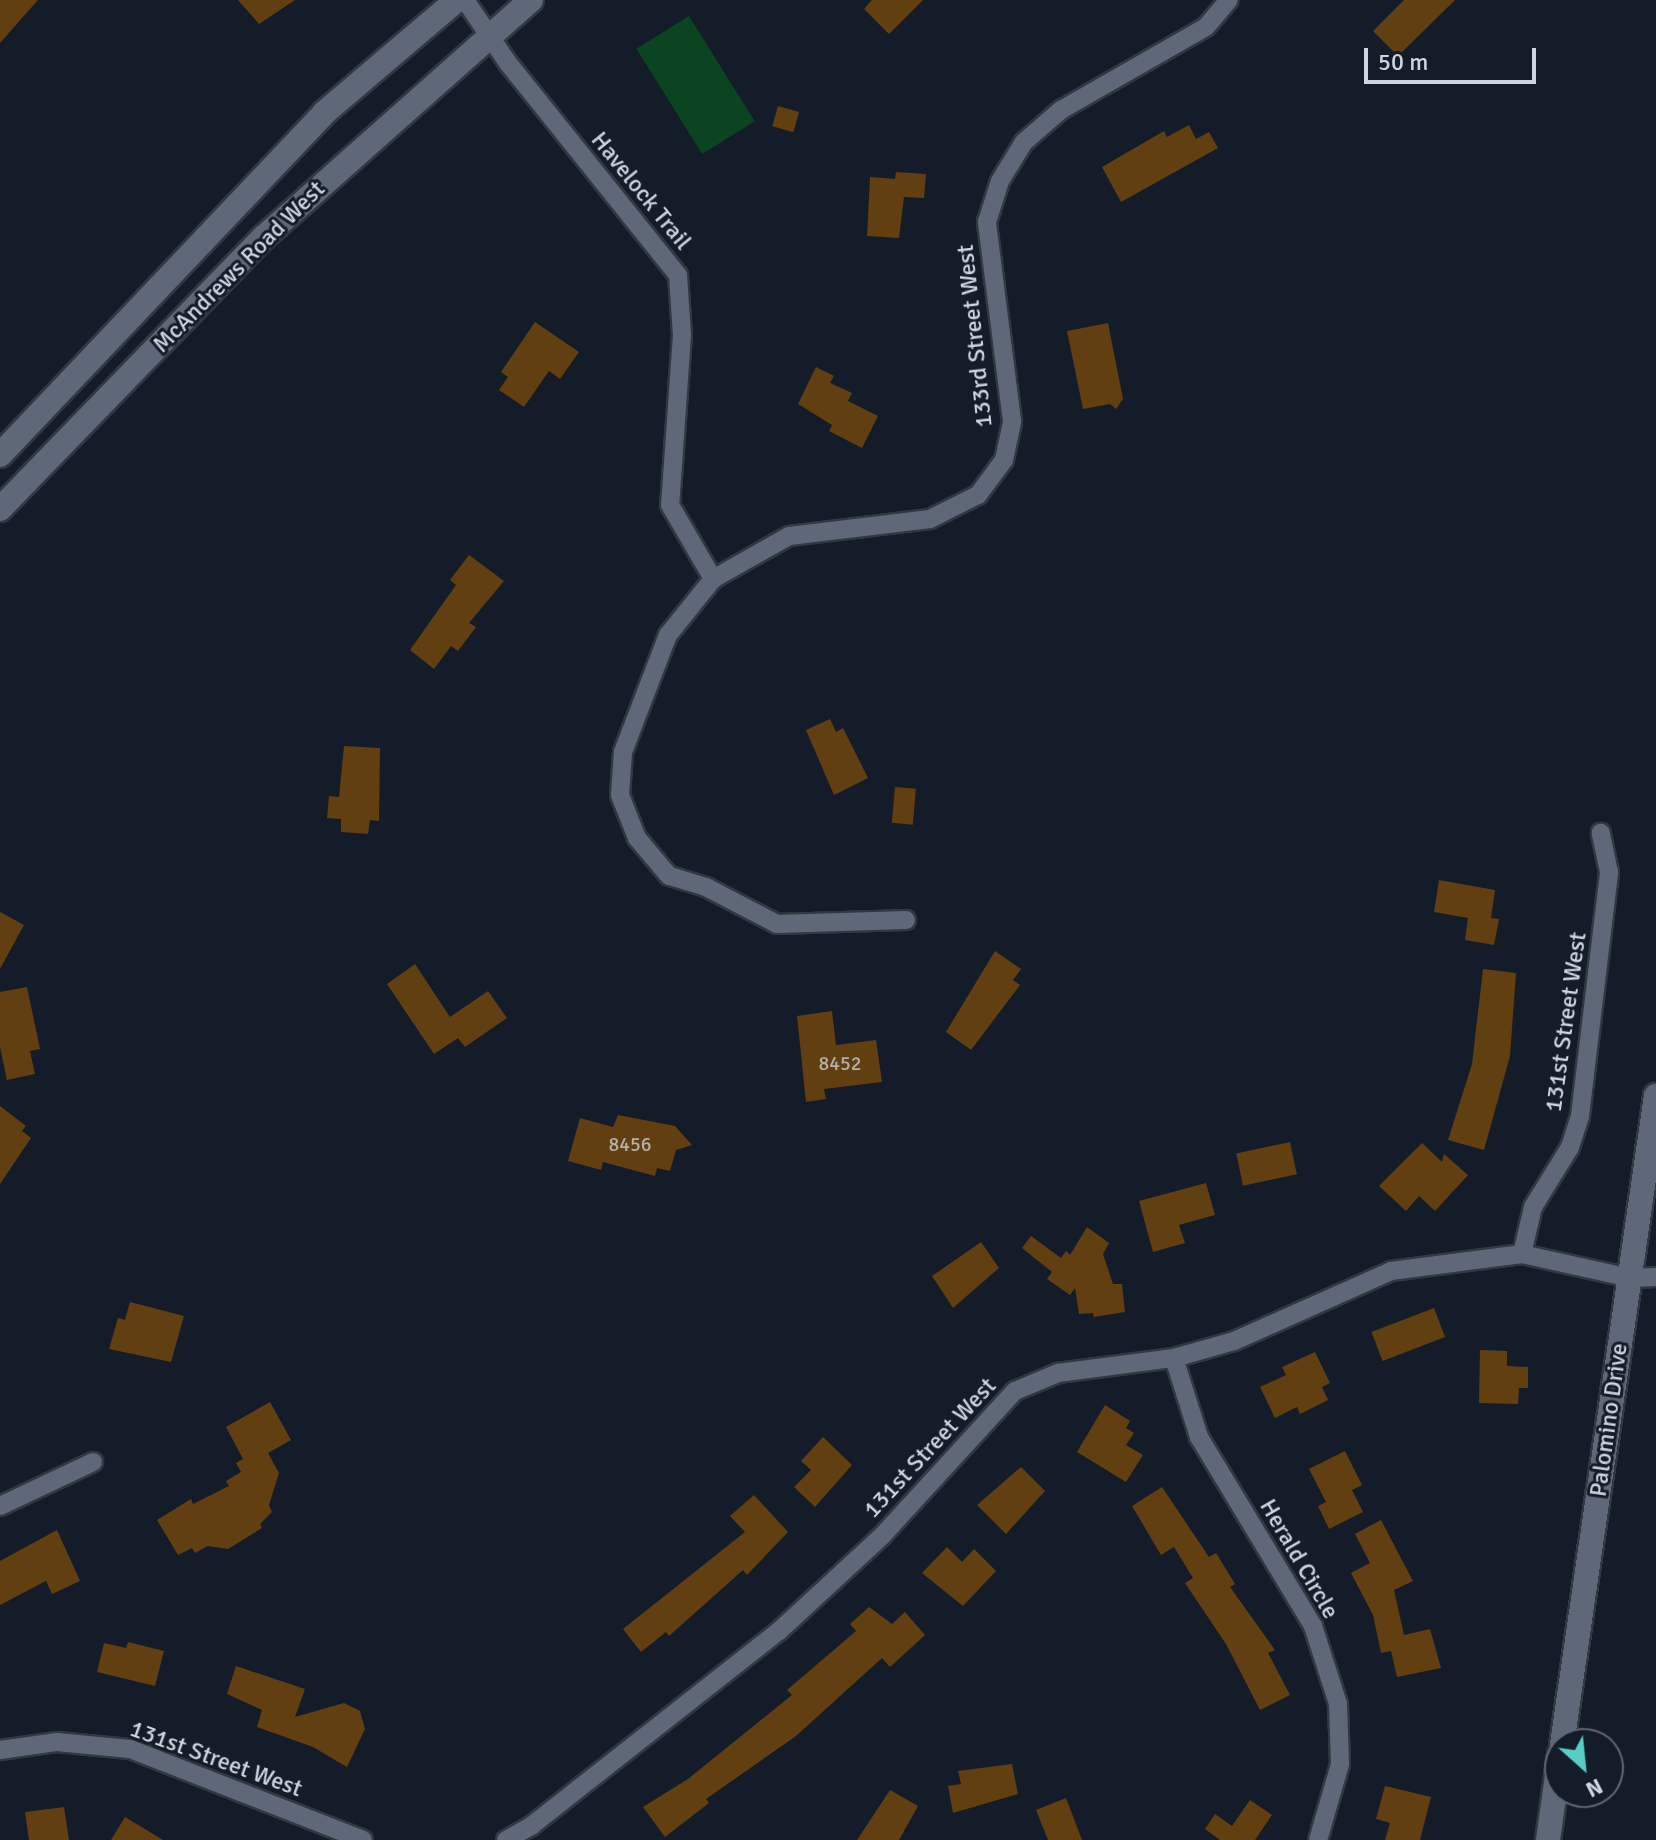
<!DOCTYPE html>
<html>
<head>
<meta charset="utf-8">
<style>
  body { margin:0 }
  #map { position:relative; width:1656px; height:1840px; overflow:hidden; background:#141c29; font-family:Signika,sans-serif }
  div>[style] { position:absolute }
  .green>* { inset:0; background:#0a4420; transform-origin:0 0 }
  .building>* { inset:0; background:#613f11; transform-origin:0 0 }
  .roads { filter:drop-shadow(2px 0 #333742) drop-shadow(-2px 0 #333742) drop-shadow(0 2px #333742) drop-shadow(0 -2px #333742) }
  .street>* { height:18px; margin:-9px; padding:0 9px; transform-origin:9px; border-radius:9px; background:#5f6879 }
  .secondary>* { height:24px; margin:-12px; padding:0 12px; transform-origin:12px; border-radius:12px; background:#5f6879 }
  span { translate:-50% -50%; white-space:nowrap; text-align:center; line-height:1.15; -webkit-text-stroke:6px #141c29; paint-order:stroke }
  .number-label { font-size:20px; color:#b4afab }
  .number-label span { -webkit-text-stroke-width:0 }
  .street-label { font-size:24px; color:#cfd4de }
  .north { position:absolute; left:1544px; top:1728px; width:80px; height:80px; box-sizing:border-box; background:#141c29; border:2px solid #5f6671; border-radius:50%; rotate:153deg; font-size:22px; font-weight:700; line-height:32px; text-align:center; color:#cfd4de }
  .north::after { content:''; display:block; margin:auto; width:28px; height:36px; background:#55cec5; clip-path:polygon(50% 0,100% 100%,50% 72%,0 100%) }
  .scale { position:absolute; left:1364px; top:48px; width:172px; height:36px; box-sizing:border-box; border:4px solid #cfd4de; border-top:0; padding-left:10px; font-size:24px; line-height:28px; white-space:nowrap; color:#cfd4de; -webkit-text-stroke:6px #141c29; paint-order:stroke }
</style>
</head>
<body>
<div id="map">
  <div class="green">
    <i style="left:689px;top:16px;width:124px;height:62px;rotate:58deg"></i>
  </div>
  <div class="building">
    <i style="clip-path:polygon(0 0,38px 0,0 43px)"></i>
    <i style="clip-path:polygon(238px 0,295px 0,259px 24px)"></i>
    <i style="clip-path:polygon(872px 0,923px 0,889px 34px,864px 9px)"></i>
    <i style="clip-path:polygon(1404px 0,1455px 0,1398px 56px,1373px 31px)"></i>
    <i style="left:778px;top:106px;width:22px;height:21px;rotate:16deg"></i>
    <i style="clip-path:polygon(1189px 125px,1196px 139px,1209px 132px,1218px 148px,1121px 202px,1102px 167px,1164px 131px,1167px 137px)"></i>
    <i style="clip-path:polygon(896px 172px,926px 174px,924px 198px,904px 197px,899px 238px,867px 236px,870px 177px,895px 179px)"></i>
    <i style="clip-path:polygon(535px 322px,579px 352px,560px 379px,549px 371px,524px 407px,499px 390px,508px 377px,501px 372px)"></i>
    <i style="clip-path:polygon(1108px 323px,1123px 399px,1116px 409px,1110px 404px,1083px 409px,1067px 331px)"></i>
    <i style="clip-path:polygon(816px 367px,834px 376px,830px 383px,852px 393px,848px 401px,878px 416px,862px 448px,829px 431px,832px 425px,798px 404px)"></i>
    <i style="clip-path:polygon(469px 555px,504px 581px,469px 623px,476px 627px,458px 651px,451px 646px,434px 669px,410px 650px,456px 585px,450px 580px)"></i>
    <i style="clip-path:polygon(830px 719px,836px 732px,843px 728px,868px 778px,834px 795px,806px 730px)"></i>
    <i style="clip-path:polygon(344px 746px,380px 748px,379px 821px,370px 820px,368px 834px,341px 832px,341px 819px,327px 818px,329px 796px,339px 797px)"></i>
    <i style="left:895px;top:787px;width:21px;height:36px;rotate:5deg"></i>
    <i style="clip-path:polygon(1439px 880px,1495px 890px,1491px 918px,1499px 919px,1494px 945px,1465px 940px,1468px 918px,1434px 912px)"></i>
    <i style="clip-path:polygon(0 912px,24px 925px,0 969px)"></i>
    <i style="clip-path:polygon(995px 951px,1021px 969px,1013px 980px,1020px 985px,971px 1050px,946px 1032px)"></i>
    <i style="clip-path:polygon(415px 964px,450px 1017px,488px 991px,507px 1018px,465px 1047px,458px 1038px,434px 1054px,387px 984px)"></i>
    <i style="clip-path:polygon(1483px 969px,1516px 973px,1510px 1056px,1484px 1150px,1448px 1140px,1472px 1064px)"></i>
    <i style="clip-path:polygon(27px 987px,40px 1049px,30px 1051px,35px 1074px,7px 1080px,0 1047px,0 992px)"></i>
    <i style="clip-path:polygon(832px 1011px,836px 1045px,876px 1040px,882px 1082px,824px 1089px,826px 1099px,806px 1102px,797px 1016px)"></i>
    <i style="clip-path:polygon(0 1106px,26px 1126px,22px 1131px,31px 1138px,0 1184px)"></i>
    <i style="clip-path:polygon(618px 1115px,675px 1126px,692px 1145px,676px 1150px,670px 1171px,657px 1168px,655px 1176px,603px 1162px,601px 1170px,568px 1161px,580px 1118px,613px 1127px)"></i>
    <i style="left:1290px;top:1142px;width:33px;height:55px;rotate:78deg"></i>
    <i style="clip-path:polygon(1422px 1143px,1442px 1162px,1444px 1154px,1468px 1175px,1435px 1211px,1419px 1196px,1406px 1211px,1379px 1186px)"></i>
    <i style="clip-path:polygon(1206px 1183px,1215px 1215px,1179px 1225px,1185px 1243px,1153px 1252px,1139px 1201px)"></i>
    <i style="clip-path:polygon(1087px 1227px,1109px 1243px,1103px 1254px,1113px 1284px,1122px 1284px,1125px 1312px,1094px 1317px,1093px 1313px,1079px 1314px,1075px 1288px,1070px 1295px,1047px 1279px,1052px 1272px,1022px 1248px,1031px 1236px,1061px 1258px,1066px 1251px,1070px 1255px)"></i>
    <i style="clip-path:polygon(981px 1242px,999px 1268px,953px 1308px,932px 1276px)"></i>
    <i style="clip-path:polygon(130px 1302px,184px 1316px,171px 1362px,109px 1349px,118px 1318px,125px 1320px)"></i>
    <i style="left:1434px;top:1308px;width:31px;height:67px;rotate:69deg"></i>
    <i style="clip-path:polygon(1480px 1350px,1507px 1351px,1507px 1366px,1528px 1367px,1528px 1388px,1519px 1388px,1518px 1404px,1479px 1403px)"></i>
    <i style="clip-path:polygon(1315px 1352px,1330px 1383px,1322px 1387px,1328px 1400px,1300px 1414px,1297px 1407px,1275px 1418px,1260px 1387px,1286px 1375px,1282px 1367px)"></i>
    <i style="clip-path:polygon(270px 1402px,291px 1440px,268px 1453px,279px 1473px,269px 1505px,272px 1512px,260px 1524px,262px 1528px,228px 1549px,208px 1546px,195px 1553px,192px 1548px,178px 1555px,157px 1520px,191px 1499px,193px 1504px,229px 1486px,226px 1481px,241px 1472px,236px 1463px,243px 1459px,226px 1427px)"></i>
    <i style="clip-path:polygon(1105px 1405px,1130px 1421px,1126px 1428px,1134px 1433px,1126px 1445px,1143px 1455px,1126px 1482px,1077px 1452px)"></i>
    <i style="clip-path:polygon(823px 1437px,852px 1465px,815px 1507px,794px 1487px,811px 1470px,801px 1461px)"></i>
    <i style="clip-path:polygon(1345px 1451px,1362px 1485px,1352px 1490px,1363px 1512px,1329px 1529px,1318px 1506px,1326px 1502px,1309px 1469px)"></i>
    <i style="clip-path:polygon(1021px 1467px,1045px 1491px,1006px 1534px,977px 1505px)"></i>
    <i style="clip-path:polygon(1162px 1487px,1209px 1557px,1216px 1553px,1235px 1584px,1230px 1587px,1275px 1650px,1268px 1653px,1290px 1695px,1260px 1710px,1226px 1644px,1185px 1583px,1193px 1578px,1174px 1547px,1161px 1555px,1132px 1506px)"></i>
    <i style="clip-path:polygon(754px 1495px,788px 1532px,747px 1575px,743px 1570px,669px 1636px,666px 1632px,641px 1652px,623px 1629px,745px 1532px,730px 1516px)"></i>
    <i style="clip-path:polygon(1381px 1520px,1413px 1581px,1394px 1590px,1404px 1635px,1430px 1629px,1441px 1668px,1397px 1677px,1391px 1651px,1381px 1653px,1373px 1615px,1351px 1573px,1370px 1563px,1355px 1534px)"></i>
    <i style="clip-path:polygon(57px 1530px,80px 1581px,52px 1594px,46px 1581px,0 1605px,0 1561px)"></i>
    <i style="clip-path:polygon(947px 1547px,962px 1562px,974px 1549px,996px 1571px,963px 1606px,922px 1573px)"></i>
    <i style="clip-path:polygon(869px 1607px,892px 1624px,905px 1612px,925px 1635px,890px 1667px,882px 1658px,796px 1736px,706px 1799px,709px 1803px,665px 1837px,643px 1807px,688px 1779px,792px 1695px,787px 1690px,856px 1631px,850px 1624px)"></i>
    <i style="clip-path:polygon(128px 1642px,164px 1651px,155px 1686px,97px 1672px,104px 1643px,126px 1648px)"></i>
    <i style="clip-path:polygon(236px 1666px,305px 1689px,295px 1717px,344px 1703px,360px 1711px,365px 1729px,347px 1767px,313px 1747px,257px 1727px,262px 1710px,227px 1694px)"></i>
    <i style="clip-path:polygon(1012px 1764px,1018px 1794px,953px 1813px,948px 1786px,961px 1784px,958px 1771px)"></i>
    <i style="clip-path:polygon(1385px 1786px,1431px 1797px,1420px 1840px,1385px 1840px,1390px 1823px,1376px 1819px)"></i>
    <i style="clip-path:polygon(890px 1790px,918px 1806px,899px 1840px,857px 1840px)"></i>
    <i style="clip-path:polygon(1066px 1798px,1082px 1840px,1048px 1840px,1036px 1810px)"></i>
    <i style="clip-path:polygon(1250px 1800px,1272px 1815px,1255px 1840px,1220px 1840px,1205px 1829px,1215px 1814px,1232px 1826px)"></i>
    <i style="clip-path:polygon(64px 1807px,69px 1840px,29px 1840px,25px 1812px)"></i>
    <i style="clip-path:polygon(125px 1817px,163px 1840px,111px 1840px)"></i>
  </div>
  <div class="roads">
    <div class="street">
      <i style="left:465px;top:0;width:76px;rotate:55.7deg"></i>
      <i style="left:508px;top:63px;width:272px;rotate:51.3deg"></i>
      <i style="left:678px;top:275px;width:60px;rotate:86.2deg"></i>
      <i style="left:682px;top:335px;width:170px;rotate:94deg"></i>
      <i style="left:670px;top:505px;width:86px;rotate:59.8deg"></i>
      <i style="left:906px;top:920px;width:129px;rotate:178.2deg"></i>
      <i style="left:777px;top:924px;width:80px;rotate:-152.5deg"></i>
      <i style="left:706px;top:887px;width:39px;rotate:-163deg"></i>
      <i style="left:669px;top:876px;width:50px;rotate:-130.1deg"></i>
      <i style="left:637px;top:838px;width:46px;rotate:-111.6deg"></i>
      <i style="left:620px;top:795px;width:43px;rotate:-86deg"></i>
      <i style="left:623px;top:752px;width:125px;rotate:-69deg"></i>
      <i style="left:668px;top:635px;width:72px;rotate:-51.2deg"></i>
      <i style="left:713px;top:579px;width:87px;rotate:-29.5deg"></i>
      <i style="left:789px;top:536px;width:142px;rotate:-6.9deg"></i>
      <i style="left:930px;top:519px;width:54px;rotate:-26.6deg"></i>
      <i style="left:978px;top:495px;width:44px;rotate:-53.4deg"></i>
      <i style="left:1004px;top:460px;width:40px;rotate:-78deg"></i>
      <i style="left:1012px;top:421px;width:201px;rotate:-97.2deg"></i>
      <i style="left:987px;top:222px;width:43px;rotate:-72.4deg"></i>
      <i style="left:1000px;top:181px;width:46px;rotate:-58.4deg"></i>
      <i style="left:1024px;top:142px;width:49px;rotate:-40.9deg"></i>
      <i style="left:1061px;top:110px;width:167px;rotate:-29.8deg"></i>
      <i style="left:1206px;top:27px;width:35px;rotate:-50deg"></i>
      <i style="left:1522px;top:1254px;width:48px;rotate:-76.8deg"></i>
      <i style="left:1533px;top:1207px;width:70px;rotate:-58.3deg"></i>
      <i style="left:1570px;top:1147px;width:33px;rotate:-72deg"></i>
      <i style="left:1580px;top:1116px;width:246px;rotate:-83.2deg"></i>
      <i style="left:1609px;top:872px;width:40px;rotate:-102deg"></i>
      <i style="left:1174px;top:1358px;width:83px;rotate:72.4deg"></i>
      <i style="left:1199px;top:1437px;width:221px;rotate:58.9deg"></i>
      <i style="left:1313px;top:1626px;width:82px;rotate:72.2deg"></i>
      <i style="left:1338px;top:1704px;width:60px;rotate:88.1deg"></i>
      <i style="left:1340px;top:1764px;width:79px;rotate:106.1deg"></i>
      <i style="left:0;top:1506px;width:103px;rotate:-25.3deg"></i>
      <i style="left:0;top:1750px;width:58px;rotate:-8deg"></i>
      <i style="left:57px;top:1742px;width:73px;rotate:5.5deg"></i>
      <i style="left:130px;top:1749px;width:250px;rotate:21.3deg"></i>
      <i style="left:506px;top:1840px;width:29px;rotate:-29deg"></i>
      <i style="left:531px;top:1826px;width:315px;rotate:-38.2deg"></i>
      <i style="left:779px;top:1631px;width:139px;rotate:-42.7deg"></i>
      <i style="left:881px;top:1537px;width:198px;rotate:-47.5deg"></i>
      <i style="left:1015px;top:1391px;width:47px;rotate:-22.7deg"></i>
      <i style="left:1058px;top:1373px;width:117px;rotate:-7.4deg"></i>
      <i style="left:1174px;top:1358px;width:62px;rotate:-15.8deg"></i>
      <i style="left:1234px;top:1341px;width:172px;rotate:-24deg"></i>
      <i style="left:1391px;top:1271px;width:132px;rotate:-7.4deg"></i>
      <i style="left:1522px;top:1254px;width:111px;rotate:12.5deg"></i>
      <i style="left:1630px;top:1278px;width:26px;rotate:-2deg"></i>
    </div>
    <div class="secondary">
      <i style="left:0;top:455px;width:471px;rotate:-46.5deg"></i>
      <i style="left:324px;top:113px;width:175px;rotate:-40.4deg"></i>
      <i style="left:0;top:509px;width:379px;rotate:-45.9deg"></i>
      <i style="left:264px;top:237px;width:357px;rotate:-41.6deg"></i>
      <i style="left:1562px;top:1744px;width:655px;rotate:-81.75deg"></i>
      <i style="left:1548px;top:1840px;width:86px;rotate:-82deg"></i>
    </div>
  </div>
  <div class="number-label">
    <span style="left:840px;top:1063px">8452</span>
    <span style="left:630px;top:1144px">8456</span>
  </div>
  <div class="street-label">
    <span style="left:641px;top:191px;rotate:51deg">Havelock Trail</span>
    <span style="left:239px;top:267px;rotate:-45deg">McAndrews Road West</span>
    <span style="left:975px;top:336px;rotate:-96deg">133rd Street West</span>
    <span style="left:1566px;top:1022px;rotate:-82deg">131st Street West</span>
    <span style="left:1609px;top:1420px;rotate:-82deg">Palomino Drive</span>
    <span style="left:930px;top:1448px;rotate:-47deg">131st Street West</span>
    <span style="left:1299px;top:1559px;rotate:60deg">Herald Circle</span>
    <span style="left:216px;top:1759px;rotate:20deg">131st Street West</span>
  </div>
  <div class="north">N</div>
  <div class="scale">50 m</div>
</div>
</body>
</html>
